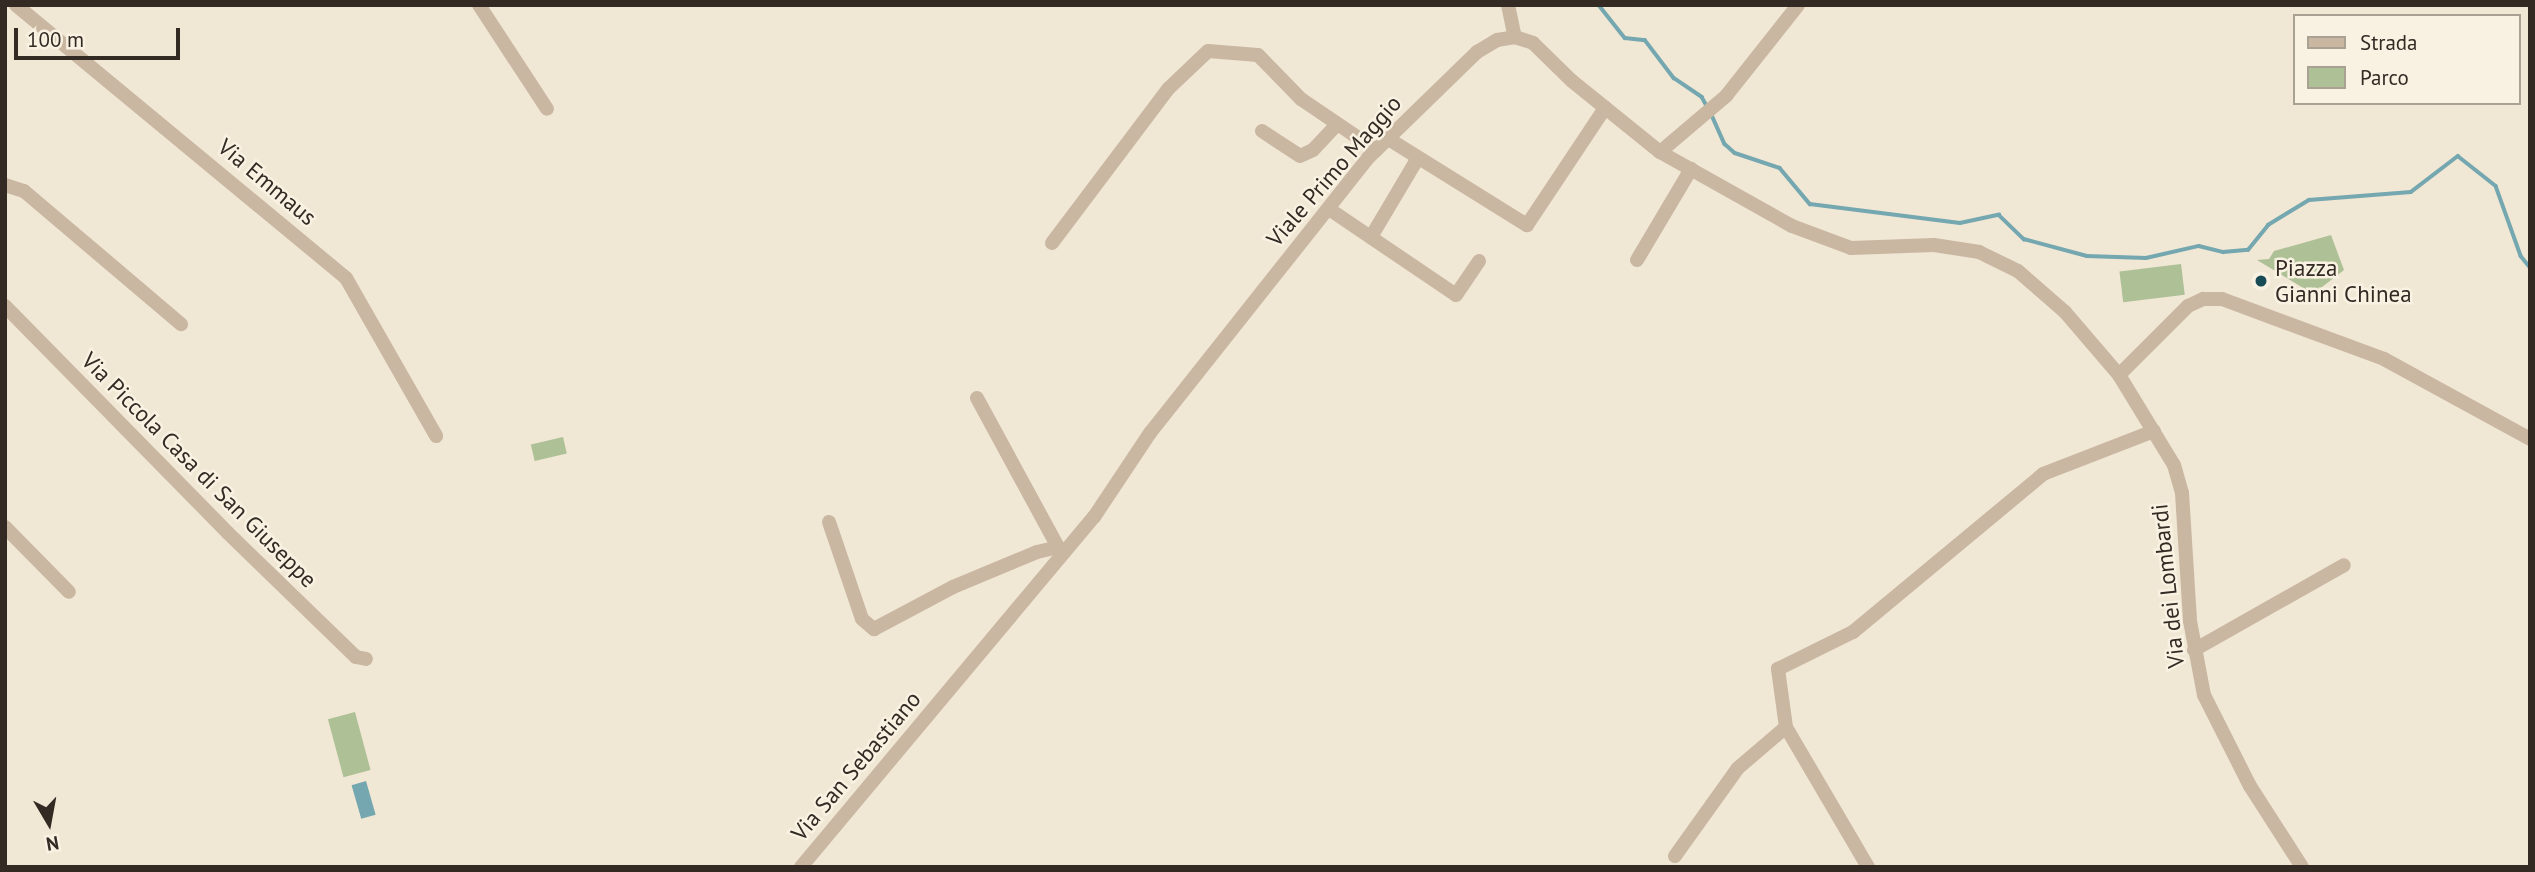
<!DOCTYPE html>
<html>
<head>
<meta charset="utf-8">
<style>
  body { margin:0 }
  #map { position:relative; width:2535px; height:872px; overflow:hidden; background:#f1e7d5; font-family:"PT Sans",sans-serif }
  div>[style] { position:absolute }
  .green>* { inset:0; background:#aec096; transform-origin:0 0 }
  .water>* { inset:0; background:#74a7af; transform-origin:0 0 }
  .stream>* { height:3.5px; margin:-1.75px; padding:0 1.75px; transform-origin:1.75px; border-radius:1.75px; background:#74a7af }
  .minor>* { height:14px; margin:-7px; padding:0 7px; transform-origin:7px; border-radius:7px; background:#c9b7a2 }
  .dots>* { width:19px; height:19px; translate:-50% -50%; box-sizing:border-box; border:4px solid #f9f1e1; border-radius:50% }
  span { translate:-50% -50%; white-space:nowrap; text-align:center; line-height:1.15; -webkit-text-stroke:5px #f9f1e1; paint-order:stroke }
  .street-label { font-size:23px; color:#332a24 }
  .poi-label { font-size:23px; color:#332a24 }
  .left { translate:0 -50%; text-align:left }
  .frame { position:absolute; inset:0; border:7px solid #332a24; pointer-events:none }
  .legend { position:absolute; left:2293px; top:14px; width:228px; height:91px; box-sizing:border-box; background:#f9f1e1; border:2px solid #aaa195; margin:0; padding:9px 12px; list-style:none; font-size:21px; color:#332a24 }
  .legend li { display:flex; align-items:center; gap:14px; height:35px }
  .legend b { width:35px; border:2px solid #aaa195 }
  .north { position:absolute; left:14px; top:788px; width:70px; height:70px; -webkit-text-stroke:5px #f9f1e1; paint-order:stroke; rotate:170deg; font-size:19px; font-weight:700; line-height:28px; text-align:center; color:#332a24 }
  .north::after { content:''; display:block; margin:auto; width:24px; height:32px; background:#332a24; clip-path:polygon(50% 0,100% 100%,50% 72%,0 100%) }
  .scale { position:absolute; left:14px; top:28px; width:166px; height:32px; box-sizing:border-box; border:4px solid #332a24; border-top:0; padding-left:9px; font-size:21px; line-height:24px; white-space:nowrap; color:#332a24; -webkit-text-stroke:5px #f9f1e1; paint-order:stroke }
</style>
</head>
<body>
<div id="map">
  <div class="green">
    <i style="clip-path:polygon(2331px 235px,2344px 270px,2313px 294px,2257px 260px,2269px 259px,2274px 251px)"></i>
    <i style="left:2181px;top:264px;width:31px;height:62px;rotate:83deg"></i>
    <i style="left:563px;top:437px;width:17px;height:33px;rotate:77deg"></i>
    <i style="left:355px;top:712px;width:60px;height:28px;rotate:75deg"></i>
  </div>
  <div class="water">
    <i style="left:366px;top:781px;width:35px;height:15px;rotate:74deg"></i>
  </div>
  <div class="stream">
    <i style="left:1599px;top:5px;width:42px;rotate:51.8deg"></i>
    <i style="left:1625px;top:38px;width:20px;rotate:6deg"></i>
    <i style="left:1645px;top:40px;width:48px;rotate:52.7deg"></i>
    <i style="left:1674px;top:78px;width:34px;rotate:34deg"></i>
    <i style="left:1702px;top:97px;width:10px;rotate:61deg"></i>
    <i style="left:1711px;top:113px;width:34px;rotate:66deg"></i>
    <i style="left:1725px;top:144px;width:13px;rotate:42deg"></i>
    <i style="left:1735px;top:153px;width:47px;rotate:18.4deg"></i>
    <i style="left:1780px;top:168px;width:47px;rotate:50.2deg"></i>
    <i style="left:1810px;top:204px;width:151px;rotate:7.2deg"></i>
    <i style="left:1960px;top:223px;width:40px;rotate:-12deg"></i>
    <i style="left:1999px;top:215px;width:35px;rotate:44deg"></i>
    <i style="left:2024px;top:239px;width:65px;rotate:15.1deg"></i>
    <i style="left:2087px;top:256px;width:59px;rotate:1.9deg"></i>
    <i style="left:2146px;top:258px;width:54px;rotate:-12.8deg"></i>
    <i style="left:2199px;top:246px;width:25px;rotate:14deg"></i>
    <i style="left:2223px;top:252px;width:25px;rotate:-5deg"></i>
    <i style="left:2248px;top:250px;width:32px;rotate:-51deg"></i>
    <i style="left:2268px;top:225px;width:48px;rotate:-31.4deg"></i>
    <i style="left:2309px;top:200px;width:102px;rotate:-4.5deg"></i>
    <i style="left:2411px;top:192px;width:59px;rotate:-37.5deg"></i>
    <i style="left:2458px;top:156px;width:48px;rotate:38.3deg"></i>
    <i style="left:2496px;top:186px;width:74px;rotate:70.3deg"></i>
    <i style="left:2521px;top:256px;width:14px;rotate:51deg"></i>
  </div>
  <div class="minor">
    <i style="left:16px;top:5px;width:428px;rotate:39.6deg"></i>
    <i style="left:346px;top:278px;width:182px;rotate:60.3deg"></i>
    <i style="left:479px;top:5px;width:124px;rotate:56.8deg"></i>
    <i style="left:1508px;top:5px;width:33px;rotate:78deg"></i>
    <i style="left:1262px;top:131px;width:45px;rotate:33.3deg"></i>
    <i style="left:1300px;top:156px;width:14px;rotate:-25deg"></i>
    <i style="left:1313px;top:150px;width:35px;rotate:-47deg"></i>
    <i style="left:1387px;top:138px;width:165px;rotate:31.9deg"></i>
    <i style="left:1527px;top:225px;width:141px;rotate:-56.3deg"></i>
    <i style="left:1660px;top:152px;width:87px;rotate:-40.3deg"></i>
    <i style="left:1726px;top:96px;width:116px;rotate:-51.6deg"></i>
    <i style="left:5px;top:185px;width:20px;rotate:18deg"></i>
    <i style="left:24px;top:191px;width:206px;rotate:40.3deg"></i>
    <i style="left:1329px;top:209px;width:153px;rotate:34.1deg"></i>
    <i style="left:1456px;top:295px;width:41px;rotate:-55.9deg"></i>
    <i style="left:1371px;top:237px;width:92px;rotate:-59.3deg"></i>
    <i style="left:1052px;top:243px;width:193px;rotate:-53deg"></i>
    <i style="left:1168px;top:89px;width:55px;rotate:-43.5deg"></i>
    <i style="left:1208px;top:51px;width:50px;rotate:4.6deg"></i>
    <i style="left:1258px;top:55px;width:62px;rotate:45.7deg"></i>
    <i style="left:1301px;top:99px;width:91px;rotate:34.2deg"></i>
    <i style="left:1637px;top:260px;width:106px;rotate:-59.3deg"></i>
    <i style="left:5px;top:306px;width:318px;rotate:45.5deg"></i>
    <i style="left:228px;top:533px;width:178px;rotate:44.1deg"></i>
    <i style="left:356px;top:657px;width:10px;rotate:11deg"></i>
    <i style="left:2119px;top:375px;width:98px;rotate:-45deg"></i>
    <i style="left:2188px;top:306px;width:17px;rotate:-25deg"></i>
    <i style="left:2203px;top:299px;width:19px"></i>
    <i style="left:2222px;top:299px;width:173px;rotate:20.3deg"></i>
    <i style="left:2384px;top:359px;width:166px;rotate:28.7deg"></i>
    <i style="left:977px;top:398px;width:170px;rotate:61.5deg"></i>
    <i style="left:829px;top:522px;width:102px;rotate:71.2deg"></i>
    <i style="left:862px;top:619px;width:16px;rotate:40deg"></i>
    <i style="left:874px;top:629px;width:89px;rotate:-28deg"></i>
    <i style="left:953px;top:587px;width:91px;rotate:-22.6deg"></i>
    <i style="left:1037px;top:552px;width:22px;rotate:-13deg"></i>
    <i style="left:1058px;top:547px;width:8px;rotate:45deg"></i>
    <i style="left:5px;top:527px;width:91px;rotate:45.4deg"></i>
    <i style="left:2194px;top:650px;width:172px;rotate:-29.5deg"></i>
    <i style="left:1675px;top:856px;width:108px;rotate:-54.4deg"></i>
    <i style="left:1738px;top:768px;width:63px;rotate:-40.5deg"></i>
    <i style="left:801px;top:867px;width:456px;rotate:-50.1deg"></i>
    <i style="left:1094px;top:517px;width:101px;rotate:-56.3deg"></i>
    <i style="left:1150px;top:433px;width:352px;rotate:-51.6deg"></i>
    <i style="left:1369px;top:157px;width:151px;rotate:-44.2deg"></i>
    <i style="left:1477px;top:52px;width:23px;rotate:-31deg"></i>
    <i style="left:1497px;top:40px;width:18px;rotate:-9deg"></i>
    <i style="left:1515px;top:37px;width:19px;rotate:18deg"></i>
    <i style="left:1533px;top:43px;width:54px;rotate:44.3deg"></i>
    <i style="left:1572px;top:81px;width:113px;rotate:38.9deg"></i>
    <i style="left:1660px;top:152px;width:151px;rotate:29.3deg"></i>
    <i style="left:1792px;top:226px;width:63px;rotate:20.4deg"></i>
    <i style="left:1851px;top:248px;width:83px;rotate:-2.1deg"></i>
    <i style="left:1934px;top:245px;width:46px;rotate:8.8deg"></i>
    <i style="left:1979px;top:252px;width:43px;rotate:26deg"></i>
    <i style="left:2018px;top:271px;width:62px;rotate:41.1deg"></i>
    <i style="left:2065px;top:312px;width:83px;rotate:49.4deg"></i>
    <i style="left:2119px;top:375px;width:105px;rotate:58.6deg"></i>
    <i style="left:2174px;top:465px;width:29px;rotate:74deg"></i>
    <i style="left:2182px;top:493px;width:128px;rotate:86.4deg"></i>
    <i style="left:2190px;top:621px;width:75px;rotate:79.3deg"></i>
    <i style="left:2204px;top:695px;width:102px;rotate:63.2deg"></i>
    <i style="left:2250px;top:786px;width:96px;rotate:57.3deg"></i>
    <i style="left:1868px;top:867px;width:162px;rotate:-120.4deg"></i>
    <i style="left:1786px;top:727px;width:59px;rotate:-97.9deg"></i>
    <i style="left:1778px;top:669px;width:84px;rotate:-26.3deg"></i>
    <i style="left:1853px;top:632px;width:247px;rotate:-39.7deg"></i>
    <i style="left:2043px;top:474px;width:119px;rotate:-21.2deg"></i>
  </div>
  <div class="dots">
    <i style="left:2261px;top:281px;background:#194c56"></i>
  </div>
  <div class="street-label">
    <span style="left:1334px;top:171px;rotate:-49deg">Viale Primo Maggio</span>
    <span style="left:267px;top:182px;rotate:40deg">Via Emmaus</span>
    <span style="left:199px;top:470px;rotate:45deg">Via Piccola Casa di San Giuseppe</span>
    <span style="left:2168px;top:586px;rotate:-96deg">Via dei Lombardi</span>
    <span style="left:856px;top:766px;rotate:-50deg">Via San Sebastiano</span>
  </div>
  <div class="poi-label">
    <span class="left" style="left:2275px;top:281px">Piazza<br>Gianni Chinea</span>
  </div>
  <div class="frame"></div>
  <ul class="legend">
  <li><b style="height:9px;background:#c9b7a2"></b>Strada</li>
  <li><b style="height:19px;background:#aec096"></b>Parco</li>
  </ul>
  <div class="north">N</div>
  <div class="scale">100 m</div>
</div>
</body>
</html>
